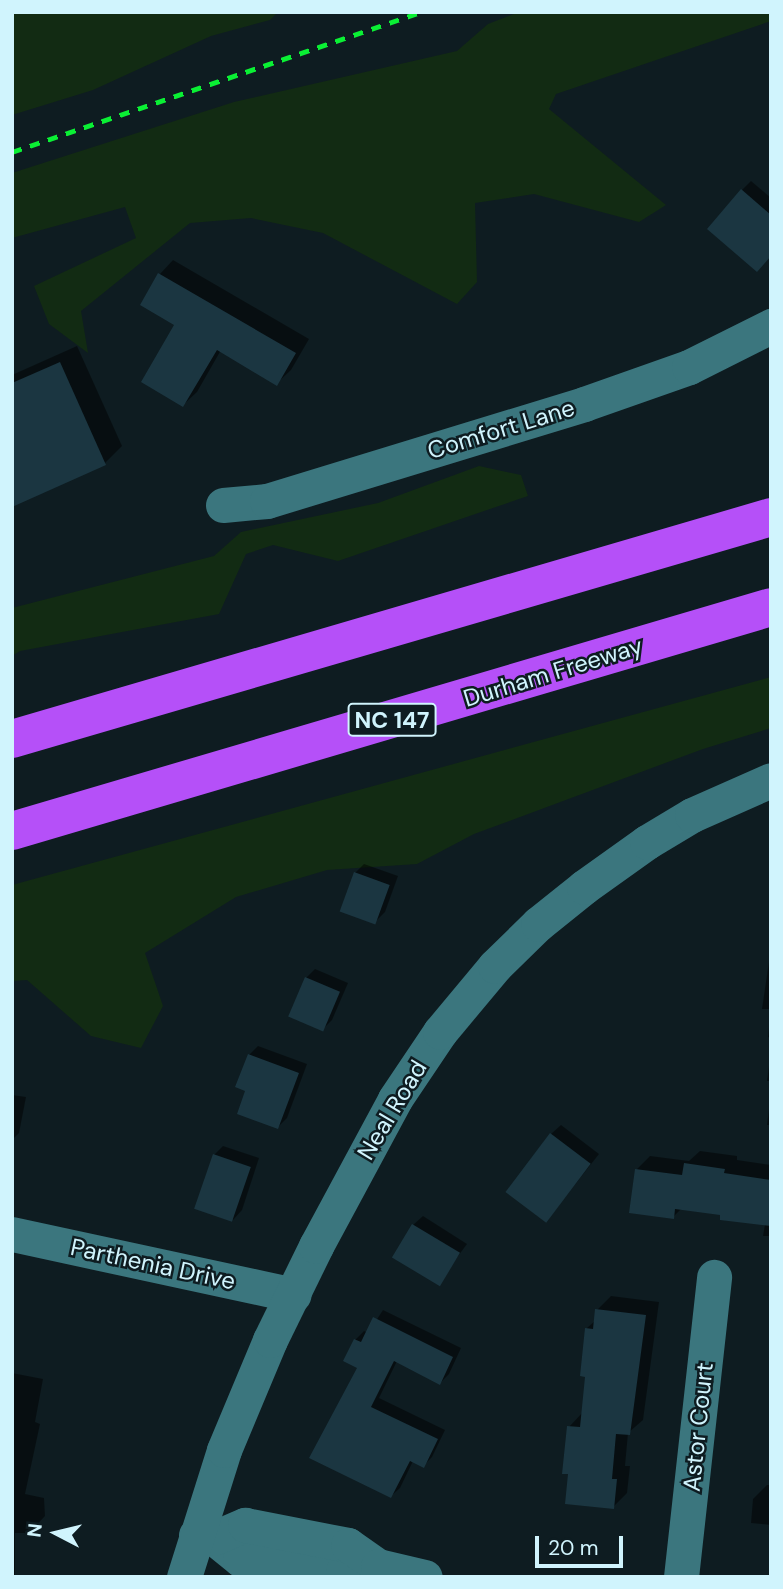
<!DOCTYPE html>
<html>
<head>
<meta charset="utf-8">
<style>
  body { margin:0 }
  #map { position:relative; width:783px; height:1589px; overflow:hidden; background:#0e1c21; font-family:"DM Sans",sans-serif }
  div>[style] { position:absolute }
  .green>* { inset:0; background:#122b13 }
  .shadow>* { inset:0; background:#0007 }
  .building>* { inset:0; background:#1b3641; transform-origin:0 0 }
  .minor>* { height:35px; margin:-17.5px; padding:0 17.5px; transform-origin:17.5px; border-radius:17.5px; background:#3b767e }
  .highway>* { height:38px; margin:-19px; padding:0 19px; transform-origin:19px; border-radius:19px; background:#b550f8 }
  .rail>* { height:5px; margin-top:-2.5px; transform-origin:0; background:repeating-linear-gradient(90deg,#0af034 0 10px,transparent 0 19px) }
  span { translate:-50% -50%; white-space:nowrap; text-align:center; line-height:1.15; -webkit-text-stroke:5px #0e1c21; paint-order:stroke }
  .shield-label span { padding:2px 5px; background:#0e1c21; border:2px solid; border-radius:5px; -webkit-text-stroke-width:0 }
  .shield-label { font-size:23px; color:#d0f4fd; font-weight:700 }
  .street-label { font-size:24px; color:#d0f4fd }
  .frame { position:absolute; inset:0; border:14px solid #d0f4fd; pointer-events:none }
  .north { position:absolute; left:21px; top:1498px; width:70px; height:70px; -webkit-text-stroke:5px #0e1c21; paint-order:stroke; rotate:277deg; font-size:19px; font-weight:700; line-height:28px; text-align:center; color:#d0f4fd }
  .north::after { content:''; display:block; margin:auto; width:24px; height:32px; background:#d0f4fd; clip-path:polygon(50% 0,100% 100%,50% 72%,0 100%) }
  .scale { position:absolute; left:535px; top:1536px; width:88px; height:32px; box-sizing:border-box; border:4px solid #d0f4fd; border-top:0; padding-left:9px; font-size:21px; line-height:24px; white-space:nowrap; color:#d0f4fd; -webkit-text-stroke:5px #0e1c21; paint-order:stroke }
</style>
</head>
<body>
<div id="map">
  <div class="green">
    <i style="clip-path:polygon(12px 12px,278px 12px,270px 20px,211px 36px,93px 90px,12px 115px)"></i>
    <i style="clip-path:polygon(519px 12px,771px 12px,771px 21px,556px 94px,549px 109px,666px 205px,639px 222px,534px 194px,475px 203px,477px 282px,457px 304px,323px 233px,251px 218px,190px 223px,81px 311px,88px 353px,49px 324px,34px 286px,136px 238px,125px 207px,12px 238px,12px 173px,234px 102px,457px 51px,488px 24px)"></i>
    <i style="clip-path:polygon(479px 466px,521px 475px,528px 496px,338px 561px,273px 545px,246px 554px,219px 614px,20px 651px,12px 656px,12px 608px,214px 556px,241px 532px,378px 503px)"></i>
    <i style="clip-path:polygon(771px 677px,771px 728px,703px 749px,474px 834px,417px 864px,327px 870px,236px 897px,145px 953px,163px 1006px,141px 1048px,91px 1036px,27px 980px,12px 981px,12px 885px)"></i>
  </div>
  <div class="shadow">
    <i style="clip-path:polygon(751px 181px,771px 198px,771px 255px,742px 190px)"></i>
    <i style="clip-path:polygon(173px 260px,309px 339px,291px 370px,277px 383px,221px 350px,197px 392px,183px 405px,176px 324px,142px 304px,160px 274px)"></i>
    <i style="clip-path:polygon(77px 346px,122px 446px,105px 463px,12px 505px,12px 375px)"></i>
    <i style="clip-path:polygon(364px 864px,398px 876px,385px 912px,375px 922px,355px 873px)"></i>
    <i style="clip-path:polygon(771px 948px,771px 1009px,762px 1009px)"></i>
    <i style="clip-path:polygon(315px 969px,348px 983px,332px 1020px,323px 1029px,306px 978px)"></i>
    <i style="clip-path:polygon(771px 1012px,771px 1038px,768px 1037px)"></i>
    <i style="clip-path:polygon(258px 1046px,307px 1064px,287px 1118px,278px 1127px,247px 1090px,249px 1055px)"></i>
    <i style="clip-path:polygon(771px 1052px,771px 1081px,767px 1081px)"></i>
    <i style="clip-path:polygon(771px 1094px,771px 1125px,767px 1125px)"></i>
    <i style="clip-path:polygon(12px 1095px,26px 1097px,19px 1133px,12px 1140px)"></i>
    <i style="clip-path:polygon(561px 1125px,599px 1154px,547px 1220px,551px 1134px)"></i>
    <i style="clip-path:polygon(223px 1146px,259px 1158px,242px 1210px,233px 1220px,214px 1155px)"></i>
    <i style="clip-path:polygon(700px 1151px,737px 1156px,737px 1160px,771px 1165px,771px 1236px,763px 1236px,765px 1224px,722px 1213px,682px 1208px,673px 1217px,637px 1169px,650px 1156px,689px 1161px)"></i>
    <i style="clip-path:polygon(423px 1216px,467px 1244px,438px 1283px,413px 1225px)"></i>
    <i style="clip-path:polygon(611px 1296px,659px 1302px,643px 1420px,628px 1433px,625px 1466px,630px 1466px,627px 1493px,613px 1507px,570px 1473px,569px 1427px,583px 1412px,587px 1375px,587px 1328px,596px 1320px,597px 1310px)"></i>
    <i style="clip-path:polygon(383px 1310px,461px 1348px,449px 1374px,440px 1383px,397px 1361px,379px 1398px,445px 1430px,432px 1457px,423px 1466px,413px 1461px,400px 1488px,391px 1496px,355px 1340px,364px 1331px,368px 1333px)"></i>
    <i style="clip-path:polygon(12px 1373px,43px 1379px,35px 1422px,40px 1424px,25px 1494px,44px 1498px,45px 1516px,29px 1533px,15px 1533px,15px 1577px,12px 1577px)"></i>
    <i style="clip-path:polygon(767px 1485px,771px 1485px,771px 1525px,751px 1523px,753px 1499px)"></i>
  </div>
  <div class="building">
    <i style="clip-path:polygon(741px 189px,771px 215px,771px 256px,757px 272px,707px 229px)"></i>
    <i style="clip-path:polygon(158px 273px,296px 353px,277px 386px,217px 350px,183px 407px,141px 382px,174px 325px,140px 305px)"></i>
    <i style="clip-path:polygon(60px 362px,106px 465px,12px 507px,12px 383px)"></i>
    <i style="left:354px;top:872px;width:38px;height:42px;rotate:20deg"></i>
    <i style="left:305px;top:977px;width:38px;height:43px;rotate:23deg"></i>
    <i style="clip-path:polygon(248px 1054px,299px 1073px,278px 1129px,237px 1114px,245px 1091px,235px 1087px)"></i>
    <i style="left:550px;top:1133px;width:51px;height:74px;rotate:37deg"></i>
    <i style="left:213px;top:1154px;width:40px;height:58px;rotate:19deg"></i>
    <i style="clip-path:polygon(684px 1163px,725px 1169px,724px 1173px,771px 1180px,771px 1226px,720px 1220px,720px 1215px,675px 1209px,674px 1219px,629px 1213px,635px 1169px,682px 1175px)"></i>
    <i style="left:412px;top:1224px;width:56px;height:39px;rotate:31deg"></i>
    <i style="clip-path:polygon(595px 1309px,646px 1315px,630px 1435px,616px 1434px,612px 1479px,617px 1479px,614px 1509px,565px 1504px,568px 1474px,562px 1474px,567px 1426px,580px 1427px,585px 1377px,580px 1376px,585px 1328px,593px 1329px)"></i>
    <i style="clip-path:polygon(373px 1317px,453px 1357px,440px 1385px,394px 1361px,371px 1407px,438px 1439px,424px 1468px,410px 1461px,391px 1498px,309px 1458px,357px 1368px,343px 1361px,354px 1339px,361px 1342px)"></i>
  </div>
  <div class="minor">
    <i style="left:223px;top:505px;width:44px;rotate:-5.2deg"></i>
    <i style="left:267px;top:501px;width:332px;rotate:-17deg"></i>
    <i style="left:584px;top:404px;width:111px;rotate:-19.4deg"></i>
    <i style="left:689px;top:367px;width:92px;rotate:-26.6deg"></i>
    <i style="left:12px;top:1234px;width:288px;rotate:12.2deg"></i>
    <i style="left:196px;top:1535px;width:18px;rotate:9deg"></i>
    <i style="left:214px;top:1538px;width:33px;rotate:39deg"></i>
    <i style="left:240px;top:1559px;width:104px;rotate:6.6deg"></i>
    <i style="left:343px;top:1571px;width:35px;rotate:-8deg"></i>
    <i style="left:214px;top:1538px;width:34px;rotate:-23deg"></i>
    <i style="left:245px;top:1525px;width:105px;rotate:11deg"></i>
    <i style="left:348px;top:1545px;width:37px;rotate:35deg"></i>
    <i style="left:378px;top:1566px;width:48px;rotate:13.2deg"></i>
    <i style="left:184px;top:1577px;width:133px;rotate:-72.5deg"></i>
    <i style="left:224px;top:1450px;width:119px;rotate:-67.3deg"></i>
    <i style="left:270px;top:1340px;width:105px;rotate:-63.9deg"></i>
    <i style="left:316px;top:1246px;width:167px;rotate:-61.7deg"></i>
    <i style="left:395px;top:1099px;width:81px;rotate:-56.1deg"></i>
    <i style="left:440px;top:1032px;width:86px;rotate:-50.2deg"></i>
    <i style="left:495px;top:966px;width:60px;rotate:-44.3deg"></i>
    <i style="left:538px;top:924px;width:59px;rotate:-38.8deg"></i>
    <i style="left:584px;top:887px;width:77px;rotate:-35.5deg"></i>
    <i style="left:647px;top:842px;width:52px;rotate:-31deg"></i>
    <i style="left:692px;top:815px;width:86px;rotate:-23.9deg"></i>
    <i style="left:681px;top:1577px;width:302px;rotate:-83.7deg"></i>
  </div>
  <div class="highway">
    <i style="left:12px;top:739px;width:791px;rotate:-16.3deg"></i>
    <i style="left:12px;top:831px;width:791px;rotate:-16.44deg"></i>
  </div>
  <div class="rail">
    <i style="left:12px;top:152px;width:433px;rotate:-18.9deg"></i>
  </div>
  <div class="shield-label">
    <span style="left:392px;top:720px">NC 147</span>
  </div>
  <div class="street-label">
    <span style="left:501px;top:429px;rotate:-17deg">Comfort Lane</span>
    <span style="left:553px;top:672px;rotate:-17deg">Durham Freeway</span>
    <span style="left:392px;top:1110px;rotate:-59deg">Neal Road</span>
    <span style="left:153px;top:1264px;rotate:12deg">Parthenia Drive</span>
    <span style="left:698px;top:1427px;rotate:-84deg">Astor Court</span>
  </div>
  <div class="frame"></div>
  <div class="north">N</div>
  <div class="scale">20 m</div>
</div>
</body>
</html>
